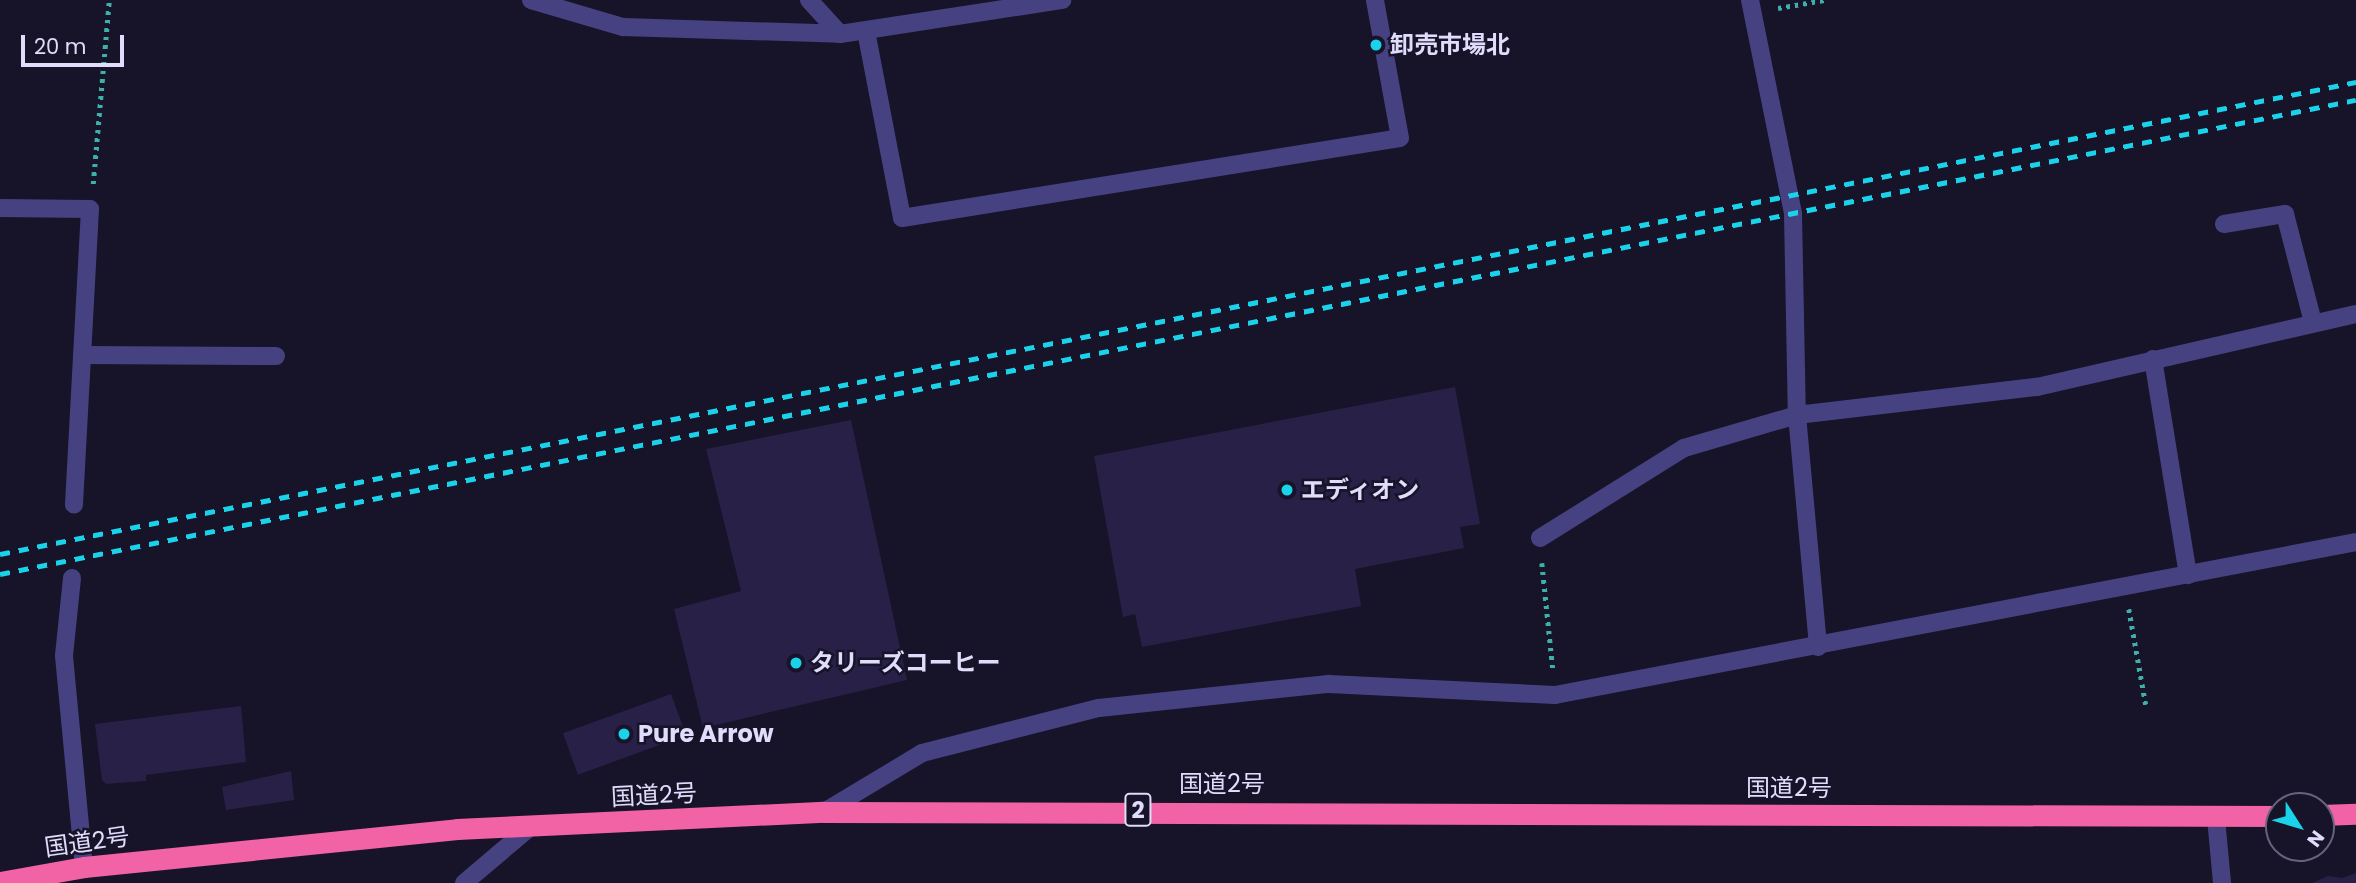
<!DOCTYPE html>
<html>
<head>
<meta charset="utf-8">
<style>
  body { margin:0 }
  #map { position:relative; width:2356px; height:883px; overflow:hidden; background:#171328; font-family:Poppins,"Noto Sans JP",sans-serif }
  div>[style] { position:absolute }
  .building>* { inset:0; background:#292047; transform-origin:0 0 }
  .path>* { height:4.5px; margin-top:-2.25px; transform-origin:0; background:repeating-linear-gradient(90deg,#3cb0ab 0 3.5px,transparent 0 8.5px) }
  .minor>* { height:18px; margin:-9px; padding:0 9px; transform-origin:9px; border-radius:9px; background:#464282 }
  .highway>* { height:21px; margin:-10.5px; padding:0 10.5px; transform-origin:10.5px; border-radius:10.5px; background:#f163a4 }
  .rail>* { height:5px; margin-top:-2.5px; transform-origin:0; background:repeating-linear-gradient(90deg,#1ad2ea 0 10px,transparent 0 19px) }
  .dots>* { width:19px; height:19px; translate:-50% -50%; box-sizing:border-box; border:4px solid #171328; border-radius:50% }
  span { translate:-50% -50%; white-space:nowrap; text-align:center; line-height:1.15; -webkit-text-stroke:5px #171328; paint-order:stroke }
  .shield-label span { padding:2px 5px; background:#171328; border:2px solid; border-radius:5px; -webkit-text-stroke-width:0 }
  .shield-label { font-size:23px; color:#e0dcfc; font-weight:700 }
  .poi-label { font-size:24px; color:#e0dcfc; font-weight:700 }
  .left { translate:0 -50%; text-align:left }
  .street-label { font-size:24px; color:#e0dcfc }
  .north { position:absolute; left:2265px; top:792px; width:70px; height:70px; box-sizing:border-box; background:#171328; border:2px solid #67637d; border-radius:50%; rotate:127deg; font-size:19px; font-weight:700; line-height:28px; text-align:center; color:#e0dcfc }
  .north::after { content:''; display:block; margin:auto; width:24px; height:32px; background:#1ad2ea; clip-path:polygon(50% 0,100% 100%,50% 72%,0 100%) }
  .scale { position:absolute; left:21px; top:35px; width:103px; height:32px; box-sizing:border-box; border:4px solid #e0dcfc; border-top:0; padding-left:9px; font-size:21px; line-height:24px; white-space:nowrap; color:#e0dcfc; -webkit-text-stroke:5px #171328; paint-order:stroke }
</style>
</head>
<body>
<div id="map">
  <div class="building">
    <i style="clip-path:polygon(1455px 387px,1480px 524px,1460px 527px,1464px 548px,1355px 569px,1361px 606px,1142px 647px,1135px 614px,1123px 617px,1094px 456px)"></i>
    <i style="clip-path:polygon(851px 420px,907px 680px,703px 728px,674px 609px,741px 591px,706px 449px)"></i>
    <i style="left:671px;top:694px;width:44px;height:115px;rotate:70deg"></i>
    <i style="clip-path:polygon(241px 706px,246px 762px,146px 775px,146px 781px,106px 784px,102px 780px,95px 724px)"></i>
    <i style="clip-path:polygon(291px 771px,294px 800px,226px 810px,222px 787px)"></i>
    <i style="clip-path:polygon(2356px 873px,2356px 883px,2312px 883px,2328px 876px,2342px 878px)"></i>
  </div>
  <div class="path">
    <i style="left:1778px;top:8px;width:48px;rotate:-9.7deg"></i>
    <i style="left:93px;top:184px;width:185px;rotate:-85deg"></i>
    <i style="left:1542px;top:563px;width:107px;rotate:84.1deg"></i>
    <i style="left:2129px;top:609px;width:97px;rotate:80deg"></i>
  </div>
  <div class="minor">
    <i style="left:531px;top:0;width:96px;rotate:16.4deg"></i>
    <i style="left:623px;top:27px;width:217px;rotate:1.8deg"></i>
    <i style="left:809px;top:0;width:46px;rotate:47.6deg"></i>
    <i style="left:840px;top:34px;width:225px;rotate:-8.7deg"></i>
    <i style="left:1750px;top:0;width:218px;rotate:78.6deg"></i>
    <i style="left:1793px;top:214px;width:201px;rotate:88.9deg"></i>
    <i style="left:1797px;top:415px;width:233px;rotate:84.8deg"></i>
    <i style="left:866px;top:31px;width:190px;rotate:79.1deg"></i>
    <i style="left:902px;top:218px;width:504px;rotate:-9.13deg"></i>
    <i style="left:1400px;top:138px;width:140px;rotate:-100.3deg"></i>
    <i style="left:0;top:208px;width:90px;rotate:0.6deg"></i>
    <i style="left:90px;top:209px;width:296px;rotate:93.1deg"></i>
    <i style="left:2224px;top:224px;width:62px;rotate:-9.3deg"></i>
    <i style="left:2285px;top:214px;width:112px;rotate:75.5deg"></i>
    <i style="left:82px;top:355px;width:194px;rotate:0.3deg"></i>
    <i style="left:2153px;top:359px;width:219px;rotate:80.8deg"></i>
    <i style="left:1540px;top:538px;width:170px;rotate:-32deg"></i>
    <i style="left:1684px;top:448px;width:118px;rotate:-16.3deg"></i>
    <i style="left:1797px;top:415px;width:242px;rotate:-6.7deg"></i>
    <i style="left:2037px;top:387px;width:327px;rotate:-12.9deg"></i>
    <i style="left:72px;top:578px;width:78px;rotate:95.9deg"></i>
    <i style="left:64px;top:656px;width:212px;rotate:84.6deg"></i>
    <i style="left:824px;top:812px;width:114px;rotate:-31deg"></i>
    <i style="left:922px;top:753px;width:183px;rotate:-14.3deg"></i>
    <i style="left:1099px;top:708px;width:231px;rotate:-6deg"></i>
    <i style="left:1329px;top:684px;width:226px;rotate:2.8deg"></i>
    <i style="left:1555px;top:695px;width:815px;rotate:-10.81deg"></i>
    <i style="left:2216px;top:818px;width:65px;rotate:84.7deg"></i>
    <i style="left:464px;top:883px;width:85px;rotate:-40.2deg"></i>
  </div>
  <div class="highway">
    <i style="left:2321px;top:815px;width:35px;rotate:-2deg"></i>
    <i style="left:0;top:882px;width:85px;rotate:-10.1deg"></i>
    <i style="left:84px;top:867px;width:375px;rotate:-5.8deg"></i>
    <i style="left:457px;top:829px;width:367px;rotate:-2.7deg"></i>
    <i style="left:824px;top:812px;width:1455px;rotate:0.16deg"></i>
  </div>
  <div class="rail">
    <i style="left:0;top:554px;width:2403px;rotate:-11.33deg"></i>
    <i style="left:0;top:574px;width:2403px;rotate:-11.38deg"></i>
  </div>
  <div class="dots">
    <i style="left:1376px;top:45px;background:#1ad2ea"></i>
    <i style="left:1287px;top:490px;background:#1ad2ea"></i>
    <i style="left:796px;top:663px;background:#1ad2ea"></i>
    <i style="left:624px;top:734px;background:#1ad2ea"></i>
  </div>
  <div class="shield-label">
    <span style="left:1138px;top:810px">2</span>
  </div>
  <div class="poi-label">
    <span class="left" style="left:1390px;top:45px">卸売市場北</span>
    <span class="left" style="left:1301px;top:490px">エディオン</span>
    <span class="left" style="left:810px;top:663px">タリーズコーヒー</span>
    <span class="left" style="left:638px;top:734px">Pure Arrow</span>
  </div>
  <div class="street-label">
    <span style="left:1222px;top:784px">国道2号</span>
    <span style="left:1789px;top:788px">国道2号</span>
    <span style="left:654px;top:795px;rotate:-3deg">国道2号</span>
    <span style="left:87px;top:842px;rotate:-8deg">国道2号</span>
  </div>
  <div class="north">N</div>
  <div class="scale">20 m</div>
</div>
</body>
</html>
